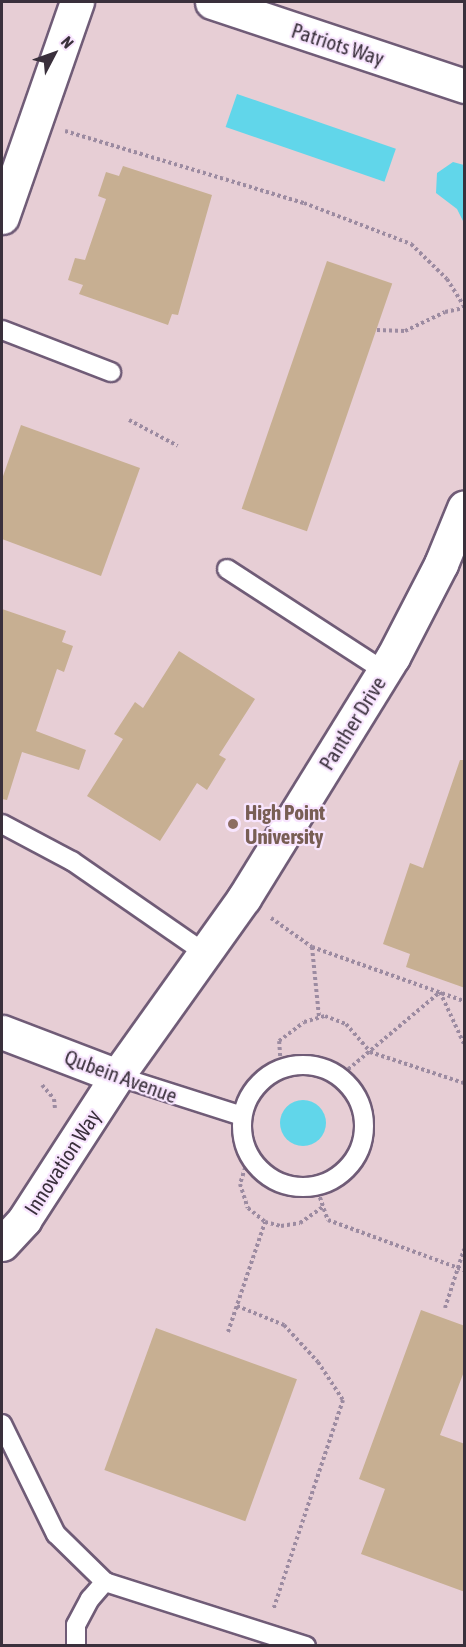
<!DOCTYPE html>
<html>
<head>
<meta charset="utf-8">
<style>
  body { margin:0 }
  #map { position:relative; width:466px; height:1647px; overflow:hidden; background:#edd6f5; font-family:"Asap Condensed",sans-serif }
  div>[style] { position:absolute }
  .education>* { inset:0; background:#e7ced5; transform-origin:0 0 }
  .water>* { inset:0; background:#61d6ea; transform-origin:0 0 }
  .round { border-radius:50% }
  .building>* { inset:0; background:#c7af92; transform-origin:0 0 }
  .path>* { height:4px; margin-top:-2px; transform-origin:0; background:repeating-linear-gradient(90deg,#9c8ba1 0 3px,transparent 0 6px) }
  .roads { filter:drop-shadow(2px 0 #705c77) drop-shadow(-2px 0 #705c77) drop-shadow(0 2px #705c77) drop-shadow(0 -2px #705c77) }
  .lane>* { height:18px; margin:-9px; padding:0 9px; transform-origin:9px; border-radius:9px; background:#fff }
  .lane>.ring { margin:-9px; padding:0; box-sizing:content-box; background:none; border:18px solid #fff; border-radius:50% }
  .street>* { height:33px; margin:-16.5px; padding:0 16.5px; transform-origin:16.5px; border-radius:16.5px; background:#fff }
  .dots>* { width:16px; height:16px; translate:-50% -50%; box-sizing:border-box; border:3px solid #f8e5fe; border-radius:50% }
  span { translate:-50% -50%; white-space:nowrap; text-align:center; line-height:1.15; -webkit-text-stroke:4.5px #f8e5fe; paint-order:stroke }
  .street-label { font-size:21px; color:#3a303c }
  .education-label { font-size:21px; color:#785e54; font-weight:700 }
  .left { translate:0 -50%; text-align:left }
  .frame { position:absolute; inset:0; border:3px solid #3a303c; pointer-events:none }
  .north { position:absolute; left:24px; top:24px; width:60px; height:60px; -webkit-text-stroke:4px #f8e5fe; paint-order:stroke; rotate:49deg; font-size:16px; font-weight:700; line-height:24px; text-align:center; color:#3a303c }
  .north::after { content:''; display:block; margin:auto; width:21px; height:27px; background:#3a303c; clip-path:polygon(50% 0,100% 100%,50% 72%,0 100%) }
</style>
</head>
<body>
<div id="map">
  <div class="education">
    <i style="left:2px;top:2px;width:462px;height:1643px"></i>
  </div>
  <div class="water">
    <i style="left:237px;top:94px;width:168px;height:35px;rotate:19deg"></i>
    <i style="clip-path:polygon(453px 162px,464px 165px,464px 223px,457px 209px,436px 193px,437px 173px)"></i>
    <i class="round" style="left:280px;top:1100px;width:46px;height:46px"></i>
  </div>
  <div class="building">
    <i style="clip-path:polygon(123px 166px,212px 195px,178px 315px,172px 314px,168px 325px,79px 294px,83px 285px,68px 280px,75px 258px,85px 260px,106px 199px,98px 196px,106px 172px,119px 176px)"></i>
    <i style="left:327px;top:261px;width:69px;height:262px;rotate:19deg"></i>
    <i style="clip-path:polygon(21px 425px,140px 468px,101px 576px,2px 539px,2px 479px)"></i>
    <i style="clip-path:polygon(2px 609px,66px 631px,62px 642px,73px 646px,64px 672px,57px 669px,36px 731px,86px 750px,79px 770px,22px 752px,7px 800px,2px 799px)"></i>
    <i style="clip-path:polygon(179px 651px,255px 699px,219px 755px,226px 759px,207px 790px,197px 783px,160px 841px,87px 796px,123px 739px,114px 734px,135px 702px,143px 708px)"></i>
    <i style="clip-path:polygon(460px 760px,465px 760px,465px 988px,406px 967px,410px 954px,383px 944px,410px 863px,423px 868px)"></i>
    <i style="clip-path:polygon(421px 1310px,465px 1326px,465px 1369px,440px 1435px,465px 1444px,465px 1592px,361px 1554px,385px 1489px,359px 1479px)"></i>
    <i style="left:156px;top:1328px;width:150px;height:151px;rotate:20deg"></i>
  </div>
  <div class="path">
    <i style="left:65px;top:131px;width:250px;rotate:16.8deg"></i>
    <i style="left:304px;top:203px;width:115px;rotate:21deg"></i>
    <i style="left:411px;top:244px;width:50px;rotate:44.2deg"></i>
    <i style="left:447px;top:279px;width:32px;rotate:58deg"></i>
    <i style="left:377px;top:330px;width:28px;rotate:2deg"></i>
    <i style="left:405px;top:331px;width:44px;rotate:-25.4deg"></i>
    <i style="left:445px;top:312px;width:19px;rotate:-12deg"></i>
    <i style="left:129px;top:420px;width:55px;rotate:28deg"></i>
    <i style="left:271px;top:918px;width:50px;rotate:35.3deg"></i>
    <i style="left:312px;top:947px;width:161px;rotate:19.6deg"></i>
    <i style="left:312px;top:947px;width:70px;rotate:84.3deg"></i>
    <i style="left:281px;top:1068px;width:27px;rotate:-94deg"></i>
    <i style="left:279px;top:1041px;width:31px;rotate:-37deg"></i>
    <i style="left:304px;top:1022px;width:22px;rotate:-16deg"></i>
    <i style="left:325px;top:1016px;width:22px;rotate:21deg"></i>
    <i style="left:346px;top:1024px;width:37px;rotate:49deg"></i>
    <i style="left:370px;top:1052px;width:99px;rotate:18.3deg"></i>
    <i style="left:339px;top:1077px;width:132px;rotate:-40.1deg"></i>
    <i style="left:440px;top:992px;width:57px;rotate:65.2deg"></i>
    <i style="left:42px;top:1085px;width:18px;rotate:49deg"></i>
    <i style="left:54px;top:1099px;width:9px;rotate:84deg"></i>
    <i style="left:249px;top:1156px;width:29px;rotate:108deg"></i>
    <i style="left:240px;top:1184px;width:25px;rotate:72deg"></i>
    <i style="left:248px;top:1208px;width:22px;rotate:39deg"></i>
    <i style="left:265px;top:1222px;width:16px;rotate:14deg"></i>
    <i style="left:281px;top:1226px;width:19px;rotate:-9deg"></i>
    <i style="left:300px;top:1223px;width:28px;rotate:-35deg"></i>
    <i style="left:316px;top:1186px;width:36px;rotate:71deg"></i>
    <i style="left:328px;top:1220px;width:145px;rotate:20.2deg"></i>
    <i style="left:237px;top:1306px;width:51px;rotate:22deg"></i>
    <i style="left:284px;top:1325px;width:50px;rotate:47.4deg"></i>
    <i style="left:318px;top:1362px;width:45px;rotate:56.7deg"></i>
    <i style="left:343px;top:1400px;width:221px;rotate:108.4deg"></i>
    <i style="left:445px;top:1308px;width:62px;rotate:-72.1deg"></i>
    <i style="left:228px;top:1332px;width:116px;rotate:-71.4deg"></i>
  </div>
  <div class="roads">
    <div class="lane">
      <i style="left:2px;top:330px;width:117px;rotate:21.1deg"></i>
      <i style="left:227px;top:569px;width:187px;rotate:33deg"></i>
      <i style="left:2px;top:824px;width:79px;rotate:27.9deg"></i>
      <i style="left:72px;top:861px;width:162px;rotate:34.7deg"></i>
      <i class="ring" style="left:242px;top:1065px;width:104px;height:104px"></i>
      <i style="left:117px;top:1076px;width:131px;rotate:17.7deg"></i>
      <i style="left:2px;top:1424px;width:123px;rotate:63.9deg"></i>
      <i style="left:56px;top:1534px;width:69px;rotate:44.4deg"></i>
      <i style="left:105px;top:1582px;width:211px;rotate:17.7deg"></i>
      <i style="left:76px;top:1646px;width:21px;rotate:-90deg"></i>
      <i style="left:76px;top:1625px;width:30px;rotate:-62deg"></i>
      <i style="left:90px;top:1599px;width:23px;rotate:-49deg"></i>
    </div>
    <div class="street">
      <i style="left:212px;top:2px;width:266px;rotate:18.4deg"></i>
      <i style="left:2px;top:217px;width:228px;rotate:-70.8deg"></i>
      <i style="left:2px;top:1032px;width:123px;rotate:20.9deg"></i>
      <i style="left:2px;top:1244px;width:33px;rotate:-47deg"></i>
      <i style="left:24px;top:1220px;width:171px;rotate:-57.1deg"></i>
      <i style="left:117px;top:1076px;width:219px;rotate:-54.5deg"></i>
      <i style="left:244px;top:898px;width:283px;rotate:-58.3deg"></i>
      <i style="left:393px;top:657px;width:105px;rotate:-62.7deg"></i>
      <i style="left:441px;top:564px;width:61px;rotate:-67.7deg"></i>
    </div>
  </div>
  <div class="dots">
    <i style="left:233px;top:824px;background:#8d6e63"></i>
  </div>
  <div class="street-label">
    <span style="left:338px;top:44px;rotate:18deg">Patriots Way</span>
    <span style="left:352px;top:723px;rotate:-58deg">Panther Drive</span>
    <span style="left:121px;top:1076px;rotate:20deg">Qubein Avenue</span>
    <span style="left:62px;top:1162px;rotate:-57deg">Innovation Way</span>
  </div>
  <div class="education-label">
    <span class="left" style="left:245px;top:824px">High Point<br>University</span>
  </div>
  <div class="frame"></div>
  <div class="north">N</div>
</div>
</body>
</html>
